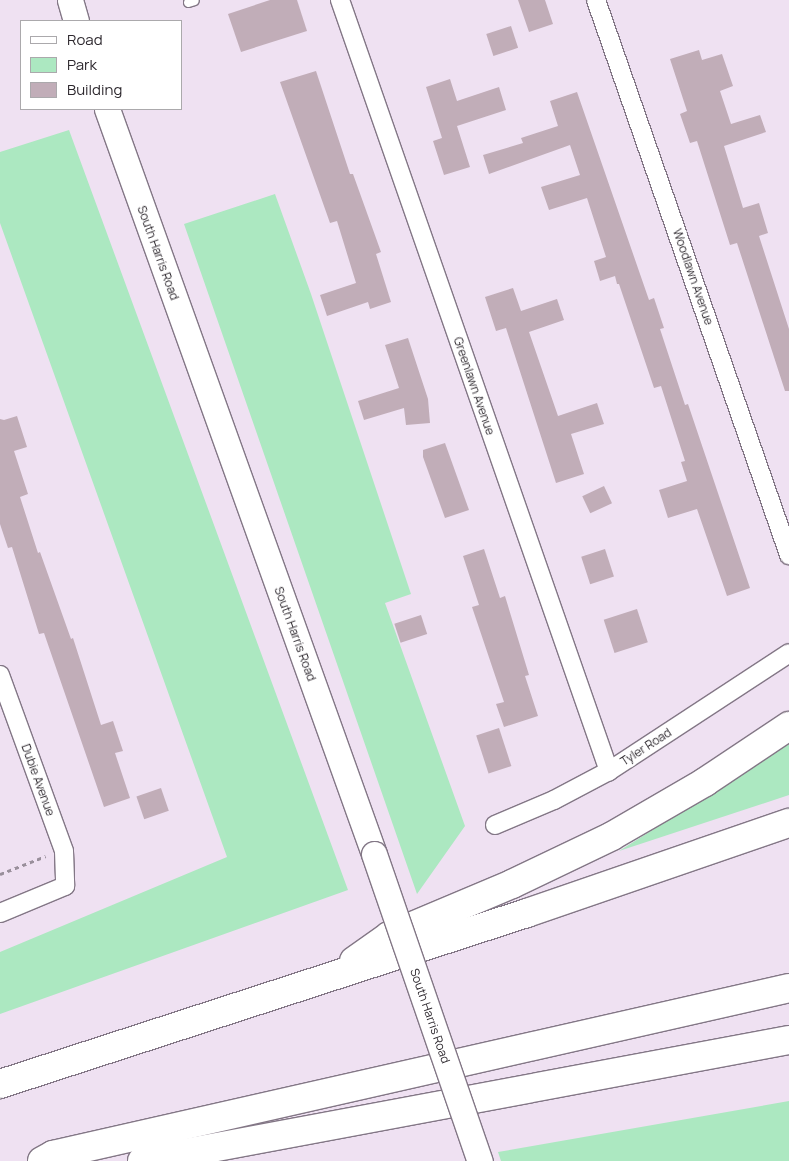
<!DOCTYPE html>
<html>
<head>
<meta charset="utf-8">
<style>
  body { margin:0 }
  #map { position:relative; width:789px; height:1161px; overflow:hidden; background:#efe1f2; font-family:Manrope,sans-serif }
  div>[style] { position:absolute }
  .green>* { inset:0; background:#ace8c1 }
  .building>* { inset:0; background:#c1adb8; transform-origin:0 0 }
  .path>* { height:3px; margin-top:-1.5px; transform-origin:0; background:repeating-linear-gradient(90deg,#998f9b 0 4px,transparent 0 8px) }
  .roads { filter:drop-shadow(1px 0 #837786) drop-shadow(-1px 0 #837786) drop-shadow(0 1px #837786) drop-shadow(0 -1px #837786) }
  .lane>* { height:9px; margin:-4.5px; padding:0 4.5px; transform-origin:4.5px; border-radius:4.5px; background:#fff }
  .street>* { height:18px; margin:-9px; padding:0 9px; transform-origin:9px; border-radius:9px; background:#fff }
  .secondary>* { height:25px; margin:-12.5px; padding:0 12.5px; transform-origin:12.5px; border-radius:12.5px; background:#fff }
  .highway>* { height:28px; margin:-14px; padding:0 14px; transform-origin:14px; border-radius:14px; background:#fff }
  .bridges { filter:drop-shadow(1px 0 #837786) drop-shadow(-1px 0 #837786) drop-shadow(0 1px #837786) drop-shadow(0 -1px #837786) }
  .secondary-bridge>* { height:25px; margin:-12.5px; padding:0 12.5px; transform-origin:12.5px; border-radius:12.5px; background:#fff }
  span { translate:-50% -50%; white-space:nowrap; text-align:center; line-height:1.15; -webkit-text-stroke:4px #fff; paint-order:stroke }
  .street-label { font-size:12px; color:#2e292f }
  .legend { position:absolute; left:20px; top:20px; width:162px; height:90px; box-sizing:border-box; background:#fff; border:1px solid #aba9ac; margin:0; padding:6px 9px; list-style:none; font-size:15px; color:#2e292f }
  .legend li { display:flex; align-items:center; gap:10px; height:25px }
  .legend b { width:25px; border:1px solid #aba9ac }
</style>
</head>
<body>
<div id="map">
  <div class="green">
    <i style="clip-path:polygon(69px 130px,348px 890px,0 1014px,0 952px,227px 857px,0 223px,0 152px)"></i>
    <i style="clip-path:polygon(275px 194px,311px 294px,411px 594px,385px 603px,465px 826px,417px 894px,184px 224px)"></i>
    <i style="clip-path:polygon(789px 744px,789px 795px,619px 851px)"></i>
    <i style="clip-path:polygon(789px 1101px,789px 1161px,501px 1161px,498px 1152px)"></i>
  </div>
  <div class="building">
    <i style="clip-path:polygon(270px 0,297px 0,307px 31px,241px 52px,228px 14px)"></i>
    <i style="clip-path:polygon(518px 0,545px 0,553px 24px,529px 32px)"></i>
    <i style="left:511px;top:26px;width:23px;height:26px;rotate:72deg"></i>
    <i style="clip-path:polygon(699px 50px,702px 60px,722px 54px,733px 86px,720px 91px,731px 124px,760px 115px,766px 132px,724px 146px,743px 208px,759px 203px,768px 233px,759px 236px,789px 329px,789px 391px,785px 391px,737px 243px,730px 245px,697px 141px,690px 143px,680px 114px,687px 111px,670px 59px)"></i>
    <i style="clip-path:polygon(316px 71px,350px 174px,353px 174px,381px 252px,376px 254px,391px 302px,370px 309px,368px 302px,327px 316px,320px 295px,356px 283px,337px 221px,330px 223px,280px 82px)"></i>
    <i style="clip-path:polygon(450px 79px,457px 101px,499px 87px,506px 110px,457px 126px,470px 167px,444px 175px,433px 141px,442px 138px,426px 87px)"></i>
    <i style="clip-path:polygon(577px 92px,649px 300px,654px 298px,664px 328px,660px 329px,685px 405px,688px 404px,750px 588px,727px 596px,697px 509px,668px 518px,659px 490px,687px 481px,681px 462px,685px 461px,661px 386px,654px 388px,619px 284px,617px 284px,615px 276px,600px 281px,594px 261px,606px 257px,587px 198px,549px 210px,541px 187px,580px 175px,570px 145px,489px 174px,483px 155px,523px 143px,521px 138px,558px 126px,550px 101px)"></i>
    <i style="clip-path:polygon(513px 288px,521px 311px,557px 299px,564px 320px,529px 332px,558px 416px,597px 403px,604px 424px,571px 434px,584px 474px,556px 483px,506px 328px,496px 331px,485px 297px)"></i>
    <i style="clip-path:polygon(408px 338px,428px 399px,430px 423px,406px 425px,404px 408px,364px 420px,358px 401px,399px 388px,385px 345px)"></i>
    <i style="clip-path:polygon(17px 416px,27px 447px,14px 451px,28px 494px,20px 497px,38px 553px,40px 552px,71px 639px,73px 638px,101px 725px,113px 721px,123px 751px,115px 753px,130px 798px,104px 807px,44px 633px,39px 634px,12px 547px,8px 548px,0 524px,0 419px,4px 420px)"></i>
    <i style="clip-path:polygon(445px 443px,469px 510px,445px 518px,423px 457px,423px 450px)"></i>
    <i style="left:604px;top:486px;width:19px;height:24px;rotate:65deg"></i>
    <i style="clip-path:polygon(484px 549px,500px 598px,505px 596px,529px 675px,525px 676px,538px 716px,504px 727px,496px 704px,504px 702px,472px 607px,479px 605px,463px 556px)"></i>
    <i style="left:605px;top:549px;width:29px;height:25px;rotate:72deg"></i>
    <i style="left:637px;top:609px;width:35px;height:35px;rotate:72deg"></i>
    <i style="left:421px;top:615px;width:20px;height:28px;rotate:72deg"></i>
    <i style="left:499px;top:728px;width:40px;height:24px;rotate:72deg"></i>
    <i style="left:161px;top:788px;width:24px;height:26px;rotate:71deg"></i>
  </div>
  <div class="path">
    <i style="left:0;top:874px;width:49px;rotate:-21.4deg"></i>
  </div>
  <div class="roads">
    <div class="lane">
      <i style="left:188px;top:2px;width:6px;rotate:-18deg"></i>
    </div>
    <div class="street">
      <i style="left:340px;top:0;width:817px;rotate:70.77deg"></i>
      <i style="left:596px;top:0;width:588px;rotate:70.82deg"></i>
      <i style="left:0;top:675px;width:187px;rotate:70deg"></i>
      <i style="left:64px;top:851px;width:35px;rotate:88deg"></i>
      <i style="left:65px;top:886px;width:70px;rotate:157.4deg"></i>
      <i style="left:495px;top:825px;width:64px;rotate:-23deg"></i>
      <i style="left:554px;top:800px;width:62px;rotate:-27.8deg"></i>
      <i style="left:609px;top:771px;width:215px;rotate:-33.2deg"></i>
    </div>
    <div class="secondary">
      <i style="left:70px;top:0;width:22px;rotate:74deg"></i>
      <i style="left:107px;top:109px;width:791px;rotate:70.28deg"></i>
    </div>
    <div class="highway">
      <i style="left:354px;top:961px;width:43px;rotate:-35.5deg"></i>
      <i style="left:389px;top:936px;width:134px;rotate:-22.9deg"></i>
      <i style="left:512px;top:884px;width:111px;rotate:-25.6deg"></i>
      <i style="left:612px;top:836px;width:108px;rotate:-30.1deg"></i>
      <i style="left:705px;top:782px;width:101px;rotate:-33.7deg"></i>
      <i style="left:0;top:1084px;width:554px;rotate:-17.98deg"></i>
      <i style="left:527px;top:913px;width:277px;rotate:-19deg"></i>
      <i style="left:42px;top:1161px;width:13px;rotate:-29deg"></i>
      <i style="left:53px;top:1155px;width:755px;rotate:-12.78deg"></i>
      <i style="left:142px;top:1161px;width:658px;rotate:-10.59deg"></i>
    </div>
  </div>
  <div class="bridges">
    <div class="secondary-bridge">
      <i style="left:374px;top:854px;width:325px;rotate:71deg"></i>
    </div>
  </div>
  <div class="street-label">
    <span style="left:158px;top:253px;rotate:70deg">South Harris Road</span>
    <span style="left:693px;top:277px;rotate:71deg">Woodlawn Avenue</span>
    <span style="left:474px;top:386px;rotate:71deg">Greenlawn Avenue</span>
    <span style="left:295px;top:634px;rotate:70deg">South Harris Road</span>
    <span style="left:646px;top:747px;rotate:-33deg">Tyler Road</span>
    <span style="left:38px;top:780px;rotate:70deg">Dubie Avenue</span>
    <span style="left:430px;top:1016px;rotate:71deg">South Harris Road</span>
  </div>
  <ul class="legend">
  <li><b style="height:6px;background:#fff"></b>Road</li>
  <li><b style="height:14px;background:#ace8c1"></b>Park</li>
  <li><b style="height:14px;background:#c1adb8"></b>Building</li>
  </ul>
</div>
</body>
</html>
